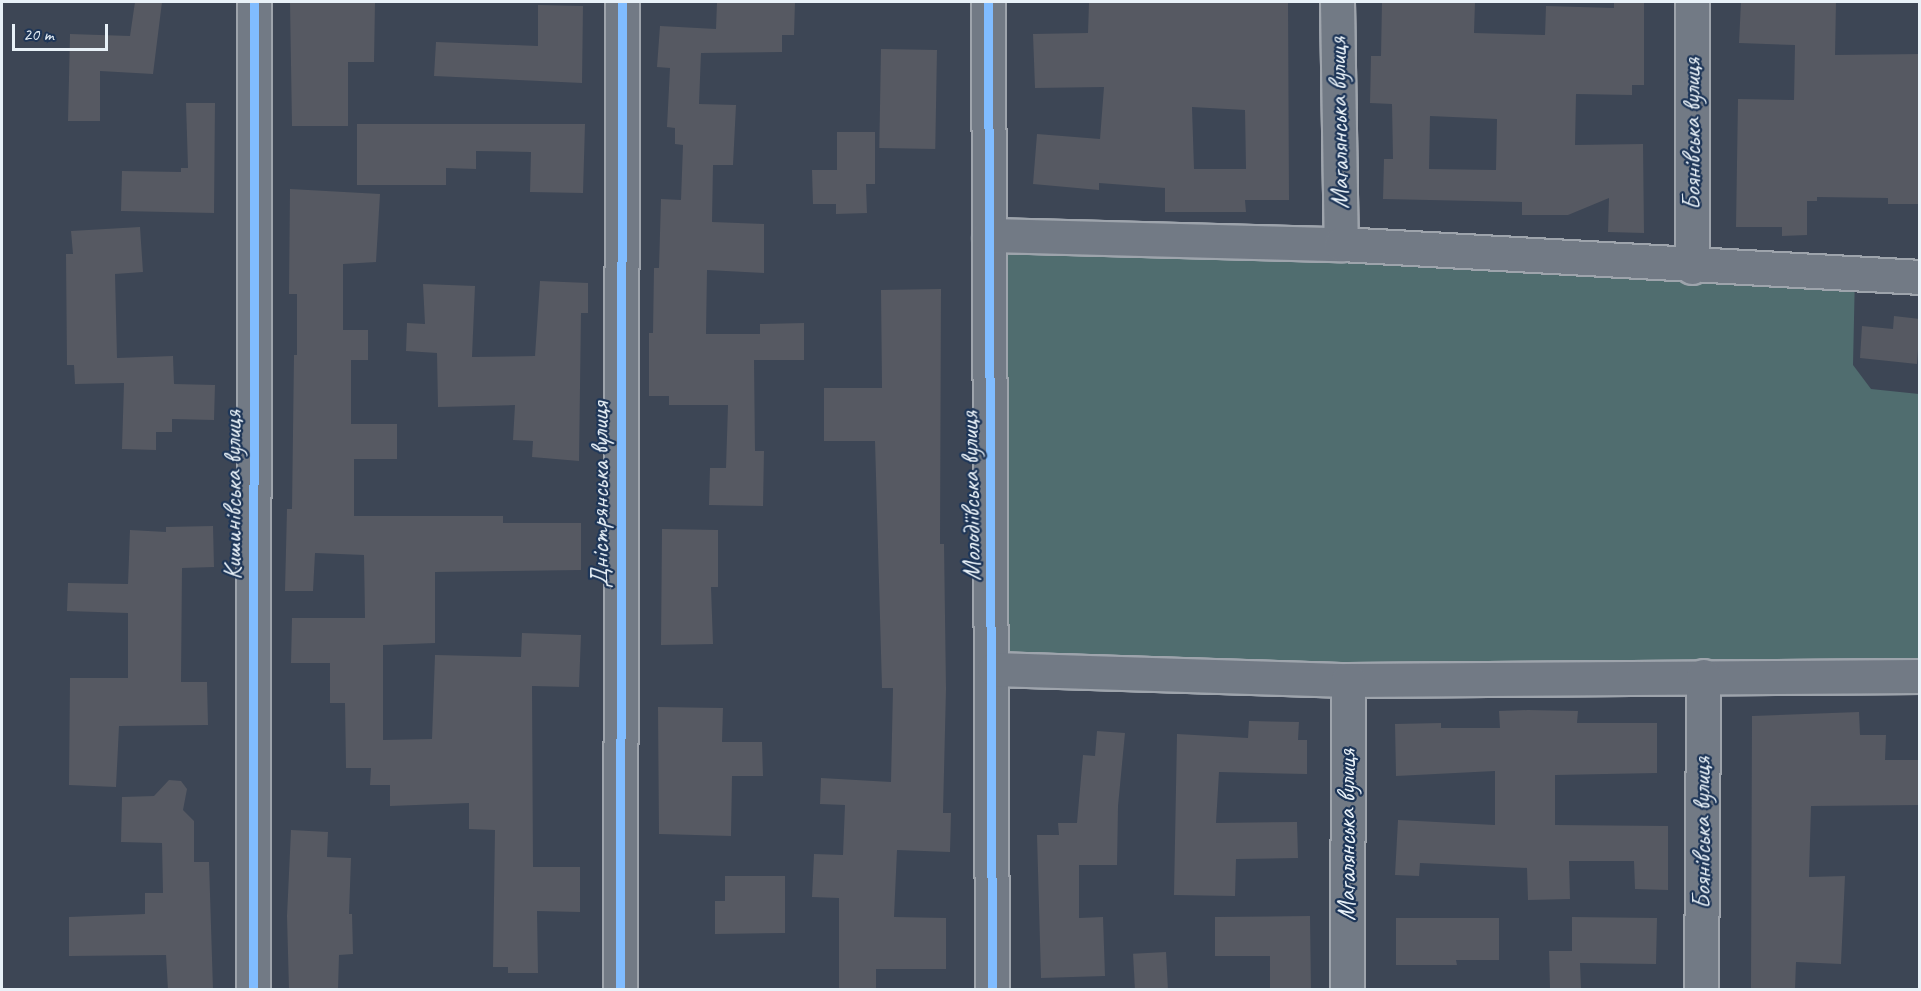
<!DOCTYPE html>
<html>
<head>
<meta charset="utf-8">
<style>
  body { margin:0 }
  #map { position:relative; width:1921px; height:991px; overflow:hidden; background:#3d4655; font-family:Caveat,sans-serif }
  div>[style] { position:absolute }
  .green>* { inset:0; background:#506d6f }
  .building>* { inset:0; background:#565962; transform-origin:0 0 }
  .roads { filter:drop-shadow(2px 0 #9ea4ac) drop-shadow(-2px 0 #9ea4ac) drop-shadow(0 2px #9ea4ac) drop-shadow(0 -2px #9ea4ac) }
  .minor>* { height:33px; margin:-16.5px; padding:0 16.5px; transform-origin:16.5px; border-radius:16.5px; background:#727a85 }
  .cycleway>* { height:9px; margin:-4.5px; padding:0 4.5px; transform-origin:4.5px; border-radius:4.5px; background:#80bcff }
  span { translate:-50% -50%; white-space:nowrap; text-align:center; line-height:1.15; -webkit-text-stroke:4.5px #1d3557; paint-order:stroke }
  .street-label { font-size:26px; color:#e8f1f8 }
  .frame { position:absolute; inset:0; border:3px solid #e8f1f8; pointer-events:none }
  .scale { position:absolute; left:12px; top:24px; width:96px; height:27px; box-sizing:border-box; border:3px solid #e8f1f8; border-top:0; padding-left:8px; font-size:18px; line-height:21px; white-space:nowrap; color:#e8f1f8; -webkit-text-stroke:4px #1d3557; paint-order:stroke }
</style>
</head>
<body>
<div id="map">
  <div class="green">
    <i style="clip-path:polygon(989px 234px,1855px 273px,1853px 365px,1871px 389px,1919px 394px,1919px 677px,992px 670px)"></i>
  </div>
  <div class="building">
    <i style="clip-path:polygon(135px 2px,162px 2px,153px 74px,100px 71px,100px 121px,68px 121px,70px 34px,130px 36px)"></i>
    <i style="clip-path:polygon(290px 2px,375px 2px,374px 62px,348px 62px,348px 126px,292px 126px)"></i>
    <i style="clip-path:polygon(717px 2px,795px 2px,794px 35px,782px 35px,782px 52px,701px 53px,699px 104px,736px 105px,733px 165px,713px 165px,712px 222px,764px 224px,764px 273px,707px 270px,706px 334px,760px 334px,760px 324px,804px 323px,804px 360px,754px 360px,755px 451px,764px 451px,763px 506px,709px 505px,710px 468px,726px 468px,728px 405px,669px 405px,669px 396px,649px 396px,649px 333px,653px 333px,654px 268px,659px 268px,661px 199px,681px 200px,683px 145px,675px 144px,675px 128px,667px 127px,670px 68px,657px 67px,660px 26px,716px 29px)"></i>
    <i style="clip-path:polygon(evenodd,1089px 2px,1288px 2px,1289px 200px,1245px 200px,1246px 212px,1165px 212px,1165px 188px,1099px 183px,1099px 190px,1033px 184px,1037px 134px,1100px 139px,1104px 87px,1035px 88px,1033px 34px,1088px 33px,1089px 2px,1192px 107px,1245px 110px,1246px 169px,1194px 169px,1192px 107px)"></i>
    <i style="clip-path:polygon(evenodd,1382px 2px,1475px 2px,1474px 33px,1545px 35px,1546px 6px,1614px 8px,1614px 2px,1644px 2px,1644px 85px,1632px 85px,1632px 95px,1576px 94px,1575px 145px,1643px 144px,1644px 233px,1608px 232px,1609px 198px,1568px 215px,1522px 215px,1522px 202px,1383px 199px,1384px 159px,1393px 159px,1392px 104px,1370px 103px,1371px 56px,1381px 56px,1382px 2px,1430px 116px,1497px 119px,1496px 170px,1429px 169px,1430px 116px)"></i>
    <i style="clip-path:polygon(1741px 2px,1836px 2px,1835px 55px,1920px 54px,1919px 204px,1888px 204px,1888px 198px,1817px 197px,1817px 201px,1807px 201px,1807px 235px,1782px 236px,1782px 227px,1736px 227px,1738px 99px,1794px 100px,1795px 45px,1739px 43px)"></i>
    <i style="clip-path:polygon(538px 5px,583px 6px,582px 83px,434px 76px,436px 42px,538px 46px)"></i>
    <i style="left:881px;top:49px;width:56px;height:99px;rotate:1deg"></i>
    <i style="clip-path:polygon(186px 103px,215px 103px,214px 213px,121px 211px,122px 171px,181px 172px,181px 168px,188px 168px)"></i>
    <i style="clip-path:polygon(357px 124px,585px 124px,583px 193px,530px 192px,531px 152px,476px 151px,476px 169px,446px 168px,446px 185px,357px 185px)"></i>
    <i style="clip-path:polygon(837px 132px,875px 132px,875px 184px,866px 184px,867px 213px,836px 214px,836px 204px,813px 204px,812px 170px,837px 170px)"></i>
    <i style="clip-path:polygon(290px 189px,380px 194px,376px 262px,343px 264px,343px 330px,368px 330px,368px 360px,351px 360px,351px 424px,397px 424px,397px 459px,354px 459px,354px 516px,503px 516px,503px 523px,581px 523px,581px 570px,435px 572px,435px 643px,383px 645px,383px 740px,432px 739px,435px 655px,521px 657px,522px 633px,581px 635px,579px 687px,532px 686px,533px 867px,580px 867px,580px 912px,537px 911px,538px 973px,508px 973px,508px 967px,493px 967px,495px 830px,469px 829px,469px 803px,390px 806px,390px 785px,370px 785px,371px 768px,346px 768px,345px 703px,330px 703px,330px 663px,291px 663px,292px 618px,365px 618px,364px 555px,315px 553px,313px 591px,285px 591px,287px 509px,292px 509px,294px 355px,297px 355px,297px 294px,289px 294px)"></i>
    <i style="clip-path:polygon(140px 227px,143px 272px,115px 274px,117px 358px,173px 356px,174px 384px,215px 385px,214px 420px,172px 419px,172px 432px,156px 432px,156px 450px,122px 449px,124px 383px,75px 384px,74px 365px,67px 365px,66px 254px,73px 254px,71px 231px)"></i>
    <i style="clip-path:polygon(540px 281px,588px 283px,588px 313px,581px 313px,579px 461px,532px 457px,533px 441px,513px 440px,515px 405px,438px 407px,437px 353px,406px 351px,407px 323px,425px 324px,423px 284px,475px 286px,472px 357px,535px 356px)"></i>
    <i style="clip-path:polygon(941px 289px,940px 544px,944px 544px,946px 689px,943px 813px,951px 813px,950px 852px,897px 850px,894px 917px,946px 918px,946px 969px,876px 969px,876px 988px,839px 988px,839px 898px,812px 897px,814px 854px,843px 855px,845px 805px,820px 804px,821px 778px,891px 782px,893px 688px,882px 688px,875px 441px,824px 441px,824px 388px,882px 388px,881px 290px)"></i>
    <i style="clip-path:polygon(1894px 316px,1920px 319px,1917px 364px,1860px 358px,1862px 326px,1893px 329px)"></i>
    <i style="clip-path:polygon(213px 526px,214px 567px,182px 568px,181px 682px,207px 682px,208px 725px,119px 726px,116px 787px,69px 785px,70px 678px,128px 678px,128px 613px,67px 611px,68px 583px,128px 584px,130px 530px,166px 532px,166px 527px)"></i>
    <i style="clip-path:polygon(662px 529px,718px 530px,718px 587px,711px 587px,713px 644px,661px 645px)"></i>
    <i style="clip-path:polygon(658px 707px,723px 708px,722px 742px,762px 742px,763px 776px,732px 776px,731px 836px,659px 834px)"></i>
    <i style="clip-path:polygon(1528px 710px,1578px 711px,1577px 723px,1657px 723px,1657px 773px,1555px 775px,1555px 825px,1668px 826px,1668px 890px,1635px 889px,1634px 861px,1569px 861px,1570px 899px,1528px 900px,1527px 868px,1420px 863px,1419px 876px,1395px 875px,1398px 820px,1495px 825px,1495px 771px,1396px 776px,1395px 724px,1441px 723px,1441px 728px,1500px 728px,1499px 711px)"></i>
    <i style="clip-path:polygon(1859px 712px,1860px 735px,1886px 735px,1885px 760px,1920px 760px,1920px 805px,1811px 806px,1809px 877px,1845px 876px,1841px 964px,1796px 962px,1795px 990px,1751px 990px,1752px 716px)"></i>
    <i style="clip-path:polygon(1249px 721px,1299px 722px,1298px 740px,1307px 740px,1307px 774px,1219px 772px,1216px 823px,1297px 822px,1298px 858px,1236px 859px,1235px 896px,1174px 895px,1177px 734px,1248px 738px)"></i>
    <i style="clip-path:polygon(1097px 731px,1125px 733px,1118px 806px,1117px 865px,1079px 865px,1079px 918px,1103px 917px,1105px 976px,1041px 978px,1037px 835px,1059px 835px,1058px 823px,1077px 823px,1083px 755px,1095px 756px)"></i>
    <i style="clip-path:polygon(169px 780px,181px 781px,187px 789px,183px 810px,194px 821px,194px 862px,209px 862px,213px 990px,168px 990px,166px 955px,69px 956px,69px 917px,145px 914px,145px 893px,163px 893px,162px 843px,121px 842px,122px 797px,154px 796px)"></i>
    <i style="clip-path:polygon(291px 830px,328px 832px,327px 857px,351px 858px,349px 914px,352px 914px,353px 954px,339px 955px,338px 990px,289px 990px,287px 916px)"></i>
    <i style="clip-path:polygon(725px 876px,785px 876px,785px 933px,715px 934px,715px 901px,725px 901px)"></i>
    <i style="clip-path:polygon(1310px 916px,1311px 990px,1270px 990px,1270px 956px,1215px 956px,1215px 917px)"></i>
    <i style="clip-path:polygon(1572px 917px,1657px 918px,1656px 964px,1580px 963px,1581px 988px,1550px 988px,1549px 951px,1572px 951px)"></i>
    <i style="clip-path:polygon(1396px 918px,1499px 918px,1499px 960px,1456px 960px,1457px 965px,1396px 965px)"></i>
    <i style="left:1166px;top:952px;width:38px;height:33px;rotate:87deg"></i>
  </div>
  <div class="roads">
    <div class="minor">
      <i style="left:988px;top:2px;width:988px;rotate:89.77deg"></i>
      <i style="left:1337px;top:2px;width:242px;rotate:89.1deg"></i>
      <i style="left:989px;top:235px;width:352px;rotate:1.5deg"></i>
      <i style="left:1341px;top:244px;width:580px;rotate:3.26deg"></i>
      <i style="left:1692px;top:267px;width:265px;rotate:-90deg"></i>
      <i style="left:994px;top:669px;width:354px;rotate:1.8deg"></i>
      <i style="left:1348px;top:680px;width:572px;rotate:-0.4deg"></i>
      <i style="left:253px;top:990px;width:988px;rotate:-89.94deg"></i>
      <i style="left:620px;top:990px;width:988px;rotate:-89.88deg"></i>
      <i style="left:1347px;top:990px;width:310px;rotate:-89.8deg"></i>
      <i style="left:1701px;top:990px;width:314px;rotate:-89.6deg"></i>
    </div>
  </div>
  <div class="cycleway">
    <i style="left:988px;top:2px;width:988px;rotate:89.77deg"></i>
    <i style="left:253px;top:990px;width:988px;rotate:-89.94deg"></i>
    <i style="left:620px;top:990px;width:988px;rotate:-89.88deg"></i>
  </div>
  <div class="street-label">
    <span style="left:1339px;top:123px;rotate:-91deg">Магалянська вулиця</span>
    <span style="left:1692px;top:134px;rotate:-90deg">Боянівська вулиця</span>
    <span style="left:233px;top:495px;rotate:-90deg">Кишинівська вулиця</span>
    <span style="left:600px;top:495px;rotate:-90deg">Дністрянська вулиця</span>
    <span style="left:971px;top:496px;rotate:-91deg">Молодіївська вулиця</span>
    <span style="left:1702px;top:833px;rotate:-90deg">Боянівська вулиця</span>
    <span style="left:1347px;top:835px;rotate:-90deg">Магалянська вулиця</span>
  </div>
  <div class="frame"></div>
  <div class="scale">20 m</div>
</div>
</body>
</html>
